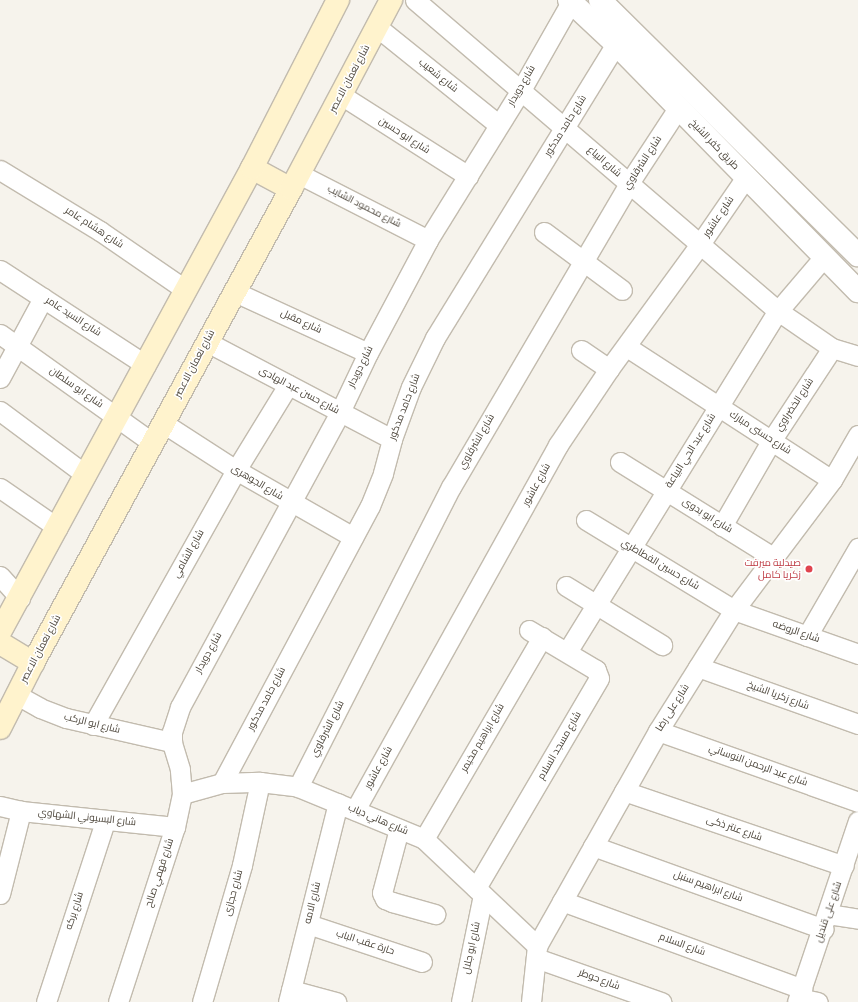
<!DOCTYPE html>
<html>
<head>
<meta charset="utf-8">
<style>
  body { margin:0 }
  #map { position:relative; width:858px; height:1002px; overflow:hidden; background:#f6f3ec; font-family:"Source Sans 3",Cairo,sans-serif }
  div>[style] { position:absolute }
  .roads { filter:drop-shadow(1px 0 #c2bbae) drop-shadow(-1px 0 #c2bbae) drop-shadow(0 1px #c2bbae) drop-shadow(0 -1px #c2bbae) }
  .minor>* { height:19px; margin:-9.5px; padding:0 9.5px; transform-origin:9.5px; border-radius:9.5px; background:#fff }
  .tertiary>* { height:22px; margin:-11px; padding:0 11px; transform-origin:11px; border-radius:11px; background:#fff }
  .secondary>* { height:22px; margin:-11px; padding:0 11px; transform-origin:11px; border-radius:11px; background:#fff3cd }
  .dots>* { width:11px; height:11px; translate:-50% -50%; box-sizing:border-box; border:2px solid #fff; border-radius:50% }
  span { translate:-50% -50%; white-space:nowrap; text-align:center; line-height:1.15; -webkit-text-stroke:3px #fff; paint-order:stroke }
  .street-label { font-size:10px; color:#4b4439 }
  .health-label { font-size:10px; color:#be3a42 }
  .right { translate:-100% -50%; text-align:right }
</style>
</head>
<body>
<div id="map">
  <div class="roads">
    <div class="minor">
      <i style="left:415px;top:0;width:478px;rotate:40.6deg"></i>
      <i style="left:778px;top:311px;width:65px;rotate:34.4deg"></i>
      <i style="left:832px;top:348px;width:27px;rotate:17deg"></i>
      <i style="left:377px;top:27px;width:156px;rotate:38.8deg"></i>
      <i style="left:341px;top:95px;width:151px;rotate:32.5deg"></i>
      <i style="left:0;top:170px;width:117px;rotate:31.4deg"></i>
      <i style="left:100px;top:231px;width:104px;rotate:34.5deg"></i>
      <i style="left:299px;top:174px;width:145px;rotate:27.1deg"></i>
      <i style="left:544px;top:232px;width:97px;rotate:36.6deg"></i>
      <i style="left:0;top:270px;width:174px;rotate:33.1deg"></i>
      <i style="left:235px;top:292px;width:146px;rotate:24.6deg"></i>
      <i style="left:0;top:334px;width:188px;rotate:35.5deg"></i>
      <i style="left:207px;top:342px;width:209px;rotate:27.7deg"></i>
      <i style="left:627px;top:347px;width:244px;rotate:33deg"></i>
      <i style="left:581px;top:350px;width:34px;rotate:34deg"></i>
      <i style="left:0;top:378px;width:91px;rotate:-61.7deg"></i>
      <i style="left:0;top:411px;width:107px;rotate:36.7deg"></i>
      <i style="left:163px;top:423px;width:87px;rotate:32.8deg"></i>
      <i style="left:236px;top:470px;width:135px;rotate:29.8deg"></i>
      <i style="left:620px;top:462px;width:181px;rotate:31.9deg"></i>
      <i style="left:0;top:488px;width:70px;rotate:34.6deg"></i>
      <i style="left:586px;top:520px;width:173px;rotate:31.3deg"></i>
      <i style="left:734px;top:610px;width:132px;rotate:19.5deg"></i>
      <i style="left:722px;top:526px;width:98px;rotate:-60deg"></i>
      <i style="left:771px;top:441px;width:111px;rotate:-56.7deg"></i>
      <i style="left:0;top:576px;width:30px;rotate:48deg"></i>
      <i style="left:566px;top:586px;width:113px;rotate:31.6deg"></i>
      <i style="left:807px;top:636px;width:102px;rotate:-59.9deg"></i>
      <i style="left:567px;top:652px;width:401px;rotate:-58.3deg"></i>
      <i style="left:778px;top:311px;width:71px;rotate:-49.6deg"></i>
      <i style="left:698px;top:667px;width:170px;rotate:19.6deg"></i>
      <i style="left:17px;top:695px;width:26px;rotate:29deg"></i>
      <i style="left:40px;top:708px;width:28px;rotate:21deg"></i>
      <i style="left:66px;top:718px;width:109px;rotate:12.8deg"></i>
      <i style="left:93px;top:725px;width:292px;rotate:-60.7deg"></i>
      <i style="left:236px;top:470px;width:100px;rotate:-58.5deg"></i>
      <i style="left:658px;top:731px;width:212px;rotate:19.5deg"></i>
      <i style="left:222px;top:783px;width:314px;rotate:-61.9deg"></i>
      <i style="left:370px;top:506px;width:35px;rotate:-68deg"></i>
      <i style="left:383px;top:473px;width:35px;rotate:-75deg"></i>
      <i style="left:392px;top:439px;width:55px;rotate:-69.9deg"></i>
      <i style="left:411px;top:387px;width:55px;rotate:-63.9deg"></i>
      <i style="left:435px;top:338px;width:345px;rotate:-58.4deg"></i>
      <i style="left:298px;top:787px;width:337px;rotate:-63deg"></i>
      <i style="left:451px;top:487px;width:352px;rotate:-59.6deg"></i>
      <i style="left:629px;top:183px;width:90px;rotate:-56.8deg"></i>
      <i style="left:624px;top:791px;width:232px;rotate:18.8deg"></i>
      <i style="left:182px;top:794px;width:41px;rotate:-15.4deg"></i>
      <i style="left:222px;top:783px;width:38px;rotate:-2deg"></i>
      <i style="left:260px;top:782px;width:38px;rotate:7deg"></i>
      <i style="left:298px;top:787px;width:136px;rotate:22.4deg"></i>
      <i style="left:424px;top:839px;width:156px;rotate:43.4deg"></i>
      <i style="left:0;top:806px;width:22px;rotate:13deg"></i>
      <i style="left:21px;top:811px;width:155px;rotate:5.9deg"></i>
      <i style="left:355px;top:810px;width:418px;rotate:-60.9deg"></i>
      <i style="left:558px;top:445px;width:92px;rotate:-56.1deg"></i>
      <i style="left:609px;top:369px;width:155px;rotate:-53.9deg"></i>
      <i style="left:700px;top:244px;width:81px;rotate:-55.5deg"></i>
      <i style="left:399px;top:829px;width:66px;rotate:104.9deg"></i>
      <i style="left:382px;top:893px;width:7px;rotate:63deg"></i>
      <i style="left:385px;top:899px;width:8px;rotate:23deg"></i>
      <i style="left:392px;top:902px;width:45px;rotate:15.6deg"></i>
      <i style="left:424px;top:839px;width:234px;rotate:-59.7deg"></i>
      <i style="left:593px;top:846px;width:245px;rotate:19.8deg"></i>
      <i style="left:476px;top:888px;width:243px;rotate:-59.6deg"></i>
      <i style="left:599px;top:678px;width:9px;rotate:-111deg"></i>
      <i style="left:596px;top:670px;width:78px;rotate:-149.2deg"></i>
      <i style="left:0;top:894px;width:86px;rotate:-75.8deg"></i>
      <i style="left:562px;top:901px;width:256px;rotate:20.1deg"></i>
      <i style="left:828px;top:914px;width:30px;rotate:9deg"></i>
      <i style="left:308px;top:924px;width:120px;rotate:18.4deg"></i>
      <i style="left:536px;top:958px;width:133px;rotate:19.4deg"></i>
      <i style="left:291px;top:990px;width:47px;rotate:14.9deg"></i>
      <i style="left:799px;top:998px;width:19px;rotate:12deg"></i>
      <i style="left:46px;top:1002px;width:190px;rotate:-71.9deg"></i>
      <i style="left:118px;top:1002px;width:184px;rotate:-72deg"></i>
      <i style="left:175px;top:827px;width:34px;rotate:-78deg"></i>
      <i style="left:182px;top:794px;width:25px;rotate:-95deg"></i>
      <i style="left:180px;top:769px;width:28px;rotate:-107deg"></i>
      <i style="left:172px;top:742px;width:10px;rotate:-90deg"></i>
      <i style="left:172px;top:732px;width:26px;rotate:-72deg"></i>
      <i style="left:180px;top:707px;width:336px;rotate:-61.5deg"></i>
      <i style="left:340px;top:412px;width:65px;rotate:-64.6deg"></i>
      <i style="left:368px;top:353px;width:128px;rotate:-62deg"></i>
      <i style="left:428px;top:240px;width:176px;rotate:-58.2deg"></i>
      <i style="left:521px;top:90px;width:101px;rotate:-60.4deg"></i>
      <i style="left:202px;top:1002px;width:143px;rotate:-73.7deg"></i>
      <i style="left:242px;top:865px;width:85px;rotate:-77.8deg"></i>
      <i style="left:288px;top:1002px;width:205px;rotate:-75.9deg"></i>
      <i style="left:461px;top:1002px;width:109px;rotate:-78.4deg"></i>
      <i style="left:531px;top:1002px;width:56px;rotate:-83.9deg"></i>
      <i style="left:537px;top:946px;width:247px;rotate:-60.6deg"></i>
      <i style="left:658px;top:731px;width:143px;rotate:-57.9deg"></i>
      <i style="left:734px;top:610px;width:163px;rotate:-53deg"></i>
      <i style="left:832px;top:480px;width:52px;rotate:-60deg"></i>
      <i style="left:797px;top:1002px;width:191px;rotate:-71.4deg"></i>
    </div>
    <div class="tertiary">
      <i style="left:569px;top:0;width:64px;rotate:43.1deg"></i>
      <i style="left:616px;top:44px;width:346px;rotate:45.6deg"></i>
      <i style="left:600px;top:0;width:363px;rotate:44.7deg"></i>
    </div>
    <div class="secondary">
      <i style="left:252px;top:168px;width:44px;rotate:28.3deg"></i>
      <i style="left:0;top:632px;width:528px;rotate:-61.49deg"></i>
      <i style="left:252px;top:168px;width:189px;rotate:-62.9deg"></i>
      <i style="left:0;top:643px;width:39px;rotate:31deg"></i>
      <i style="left:0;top:728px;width:73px;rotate:-63.1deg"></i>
      <i style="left:33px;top:663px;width:540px;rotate:-61.44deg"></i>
      <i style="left:291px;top:189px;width:214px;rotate:-62.1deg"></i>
    </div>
  </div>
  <div class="dots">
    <i style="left:809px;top:569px;background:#e0444e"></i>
  </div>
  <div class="street-label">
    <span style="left:438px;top:76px;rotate:39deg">شارع شعيب</span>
    <span style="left:350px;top:79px;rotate:-62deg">شارع نعمان الاعصر</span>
    <span style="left:522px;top:86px;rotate:-60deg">شارع دويدار</span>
    <span style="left:566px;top:126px;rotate:-58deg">شارع حامد مدكور</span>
    <span style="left:404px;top:136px;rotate:33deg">شارع ابو حسين</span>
    <span style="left:714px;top:145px;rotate:46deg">طريق كفر الشيخ</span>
    <span style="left:604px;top:162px;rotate:41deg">شارع البياع</span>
    <span style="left:643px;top:163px;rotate:-57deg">شارع الشرقاوي</span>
    <span style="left:364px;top:207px;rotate:27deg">شارع محمود الشايب</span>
    <span style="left:719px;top:217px;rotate:-56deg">شارع عاشور</span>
    <span style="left:94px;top:228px;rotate:33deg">شارع هشام عامر</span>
    <span style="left:73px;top:317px;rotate:33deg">شارع السيد عامر</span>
    <span style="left:301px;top:322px;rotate:25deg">شارع مقبل</span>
    <span style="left:195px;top:364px;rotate:-62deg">شارع نعمان الاعصر</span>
    <span style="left:361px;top:367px;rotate:-64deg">شارع دويدار</span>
    <span style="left:76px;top:388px;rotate:35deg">شارع ابو سلطان</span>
    <span style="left:299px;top:391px;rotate:28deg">شارع حسن عبد الهادى</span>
    <span style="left:795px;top:405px;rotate:-57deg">شارع الخضراوي</span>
    <span style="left:405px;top:407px;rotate:-69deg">شارع حامد مدكور</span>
    <span style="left:760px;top:433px;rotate:33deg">شارع حسنى مبارك</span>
    <span style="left:477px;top:442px;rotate:-60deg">شارع الشرقاوي</span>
    <span style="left:691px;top:451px;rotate:-58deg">شارع عبد الحي البياعة</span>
    <span style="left:257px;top:483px;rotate:31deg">شارع الجوهرى</span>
    <span style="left:537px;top:485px;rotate:-61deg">شارع عاشور</span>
    <span style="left:707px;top:516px;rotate:32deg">شارع ابو بدوى</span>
    <span style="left:189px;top:554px;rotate:-61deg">شارع الشامي</span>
    <span style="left:660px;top:565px;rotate:31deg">شارع حسين الفطاطري</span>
    <span style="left:796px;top:632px;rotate:19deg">شارع الروضه</span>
    <span style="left:41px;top:649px;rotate:-62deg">شارع نعمان الاعصر</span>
    <span style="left:209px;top:653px;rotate:-61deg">شارع دويدار</span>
    <span style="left:778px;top:696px;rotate:20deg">شارع زكريا الشيخ</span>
    <span style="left:267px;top:699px;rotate:-62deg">شارع حامد مدكور</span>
    <span style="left:673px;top:708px;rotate:-58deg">شارع على رضا</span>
    <span style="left:92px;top:724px;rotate:14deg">شارع ابو الركب</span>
    <span style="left:328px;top:729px;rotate:-63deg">شارع الشرقاوي</span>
    <span style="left:483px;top:738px;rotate:-60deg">شارع ابراهيم مخيمر</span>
    <span style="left:560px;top:746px;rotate:-60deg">شارع مسجد السلام</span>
    <span style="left:758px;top:766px;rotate:20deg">شارع عبد الرحمن النوساني</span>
    <span style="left:379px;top:768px;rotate:-61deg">شارع عاشور</span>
    <span style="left:87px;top:818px;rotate:6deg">شارع البسيوني الشهاوي</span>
    <span style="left:378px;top:820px;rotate:23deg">شارع هاني دياب</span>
    <span style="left:734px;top:829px;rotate:19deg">شارع عنتر ذكى</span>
    <span style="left:160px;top:873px;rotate:-72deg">شارع فهمي صالح</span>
    <span style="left:708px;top:887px;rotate:20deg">شارع ابراهيم سنبل</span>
    <span style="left:234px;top:893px;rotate:-75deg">شارع حجازى</span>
    <span style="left:313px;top:903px;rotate:-76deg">شارع الامه</span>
    <span style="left:75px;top:911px;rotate:-72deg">شارع بركه</span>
    <span style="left:829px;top:912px;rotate:-71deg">شارع على قنديل</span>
    <span style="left:365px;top:943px;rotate:18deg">حارة عقب الباب</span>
    <span style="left:682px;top:945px;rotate:20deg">شارع السلام</span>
    <span style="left:472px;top:948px;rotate:-78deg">شارع ابو جلال</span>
    <span style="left:599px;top:980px;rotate:20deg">شارع حوطر</span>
  </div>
  <div class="health-label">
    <span class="right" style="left:801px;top:569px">صيدلية ميرفت<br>زكريا كامل</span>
  </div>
</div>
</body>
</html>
